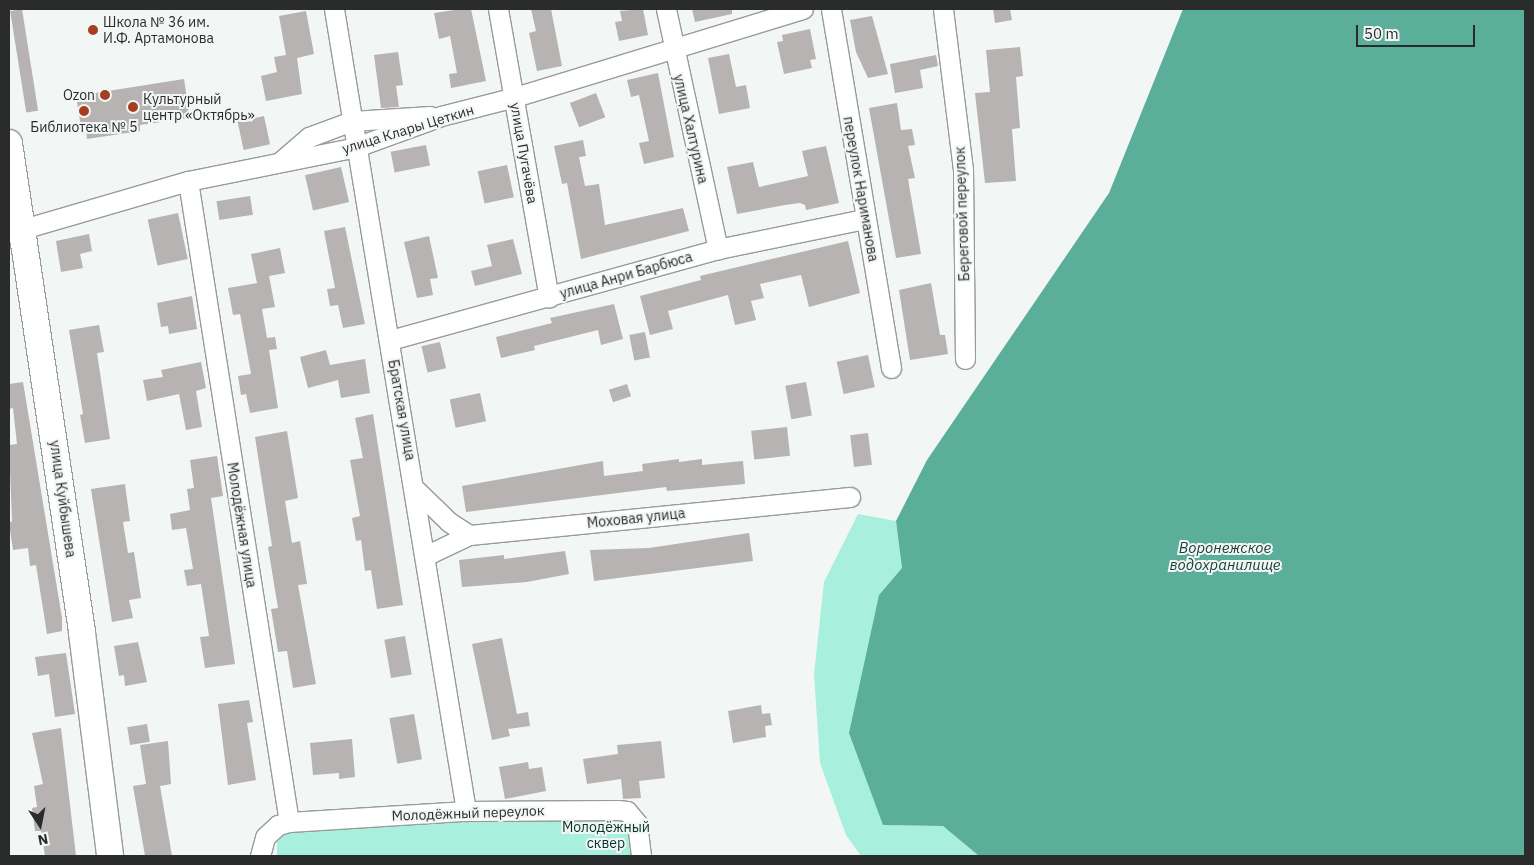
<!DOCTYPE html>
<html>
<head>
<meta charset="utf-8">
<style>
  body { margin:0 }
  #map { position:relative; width:1534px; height:865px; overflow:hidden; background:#f2f6f5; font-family:"IBM Plex Sans",sans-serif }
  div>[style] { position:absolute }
  .green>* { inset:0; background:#a8f0dd }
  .water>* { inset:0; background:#5aae9a }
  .building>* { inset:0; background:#b7b3b2; transform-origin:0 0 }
  .roads { filter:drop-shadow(1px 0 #989b9a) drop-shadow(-1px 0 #989b9a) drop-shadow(0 1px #989b9a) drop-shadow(0 -1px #989b9a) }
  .street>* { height:19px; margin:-9.5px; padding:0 9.5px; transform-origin:9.5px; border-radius:9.5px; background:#fff }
  .secondary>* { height:26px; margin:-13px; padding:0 13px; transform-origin:13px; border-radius:13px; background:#fff }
  .dots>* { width:14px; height:14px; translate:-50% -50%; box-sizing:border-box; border:2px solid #f2f6f5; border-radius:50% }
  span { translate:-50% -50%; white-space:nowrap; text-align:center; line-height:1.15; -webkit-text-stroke:4px #f2f6f5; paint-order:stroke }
  .poi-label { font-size:14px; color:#2a2c2b }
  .left { translate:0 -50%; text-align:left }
  .right { translate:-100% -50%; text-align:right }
  .street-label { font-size:14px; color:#2a2c2b }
  .park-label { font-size:14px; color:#083229 }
  .water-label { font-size:15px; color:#163d34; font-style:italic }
  .frame { position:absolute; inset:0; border:10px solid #2a2c2b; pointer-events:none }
  .north { position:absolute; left:15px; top:800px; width:50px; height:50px; -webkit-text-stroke:4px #f2f6f5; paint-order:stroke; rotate:169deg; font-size:14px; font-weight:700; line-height:20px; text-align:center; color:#2a2c2b }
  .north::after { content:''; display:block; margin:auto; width:18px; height:22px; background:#2a2c2b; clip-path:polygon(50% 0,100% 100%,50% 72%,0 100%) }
  .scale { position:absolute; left:1356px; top:25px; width:119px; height:22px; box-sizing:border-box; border:2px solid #2a2c2b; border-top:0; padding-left:6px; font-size:15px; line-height:18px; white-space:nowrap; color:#2a2c2b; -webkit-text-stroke:4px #f2f6f5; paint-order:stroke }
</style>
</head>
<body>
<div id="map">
  <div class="green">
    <i style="clip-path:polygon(858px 514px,896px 521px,902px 568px,879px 595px,883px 825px,943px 826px,979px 856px,861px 856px,846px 835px,820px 763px,814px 674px,824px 582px)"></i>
    <i style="clip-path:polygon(443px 816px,626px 819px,634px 856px,277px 856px,277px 839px,282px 834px,325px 824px)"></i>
  </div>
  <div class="water">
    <i style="clip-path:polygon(1183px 9px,1525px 9px,1525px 856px,979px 856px,943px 826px,883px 825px,849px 733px,879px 595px,902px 568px,896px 521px,927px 460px,1109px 193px)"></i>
  </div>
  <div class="building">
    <i style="left:22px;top:9px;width:103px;height:12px;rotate:81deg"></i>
    <i style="clip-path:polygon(461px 9px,471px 9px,486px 81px,451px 88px,449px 74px,457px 73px,450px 36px,439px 39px,434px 13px)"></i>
    <i style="clip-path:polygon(531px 9px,551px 9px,562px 66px,537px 71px,529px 33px,536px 31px)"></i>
    <i style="clip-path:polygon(643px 9px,648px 35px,619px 41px,615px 22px,622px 21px,620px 11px)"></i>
    <i style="clip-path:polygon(692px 9px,732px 9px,732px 14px,695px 22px)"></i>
    <i style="clip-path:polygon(993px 9px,1010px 9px,1012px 20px,995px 23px)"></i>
    <i style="clip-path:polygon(306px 11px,314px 54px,297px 58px,302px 94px,266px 101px,261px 76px,277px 72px,274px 57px,286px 55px,279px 16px)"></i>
    <i style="clip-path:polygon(872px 16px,888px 74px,868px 78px,856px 52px,850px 20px)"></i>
    <i style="clip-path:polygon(810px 29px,816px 59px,810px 60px,812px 68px,784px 74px,777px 42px,783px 41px,782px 35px)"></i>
    <i style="clip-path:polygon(1020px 47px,1023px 76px,1016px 77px,1020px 128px,1012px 129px,1016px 181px,985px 183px,975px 93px,990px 92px,986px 50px)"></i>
    <i style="clip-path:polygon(398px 52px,403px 85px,396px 86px,399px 107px,381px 108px,374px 55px)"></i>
    <i style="clip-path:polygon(729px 54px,736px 87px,746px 85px,750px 108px,719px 114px,708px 58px)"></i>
    <i style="clip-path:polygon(936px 55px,938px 66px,920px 70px,923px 88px,895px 93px,890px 64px)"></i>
    <i style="clip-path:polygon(658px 73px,674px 157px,644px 164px,639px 143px,649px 141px,639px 95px,631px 97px,627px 80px)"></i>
    <i style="clip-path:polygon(184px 79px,190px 118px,140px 125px,140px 131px,87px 139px,86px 127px,81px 127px,76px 96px)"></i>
    <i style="left:596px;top:93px;width:26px;height:28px;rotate:69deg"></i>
    <i style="clip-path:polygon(897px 103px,901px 130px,912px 129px,915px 145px,908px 146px,915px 178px,908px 179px,921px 254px,896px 258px,869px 108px)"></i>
    <i style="left:264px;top:116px;width:29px;height:27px;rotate:78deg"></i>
    <i style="clip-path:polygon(583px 140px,586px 156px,579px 157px,585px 186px,599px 184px,605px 225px,683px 208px,689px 231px,581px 259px,567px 183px,562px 184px,554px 146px)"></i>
    <i style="left:426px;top:145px;width:21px;height:36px;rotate:79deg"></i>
    <i style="clip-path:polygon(826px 146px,839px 203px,806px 210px,805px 205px,800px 203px,785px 205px,737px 214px,727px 167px,753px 162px,759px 187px,808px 176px,802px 151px)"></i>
    <i style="left:507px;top:165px;width:33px;height:30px;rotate:78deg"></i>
    <i style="left:341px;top:167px;width:36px;height:37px;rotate:77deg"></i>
    <i style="left:250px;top:196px;width:19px;height:34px;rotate:81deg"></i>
    <i style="left:178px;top:213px;width:47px;height:31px;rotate:78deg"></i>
    <i style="clip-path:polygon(345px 227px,365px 324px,343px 328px,338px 305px,330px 306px,327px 289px,335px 288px,324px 231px)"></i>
    <i style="clip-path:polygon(89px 234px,92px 251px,80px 254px,83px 268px,61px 272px,56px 241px)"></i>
    <i style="clip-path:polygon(429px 236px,438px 278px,430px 279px,433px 295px,417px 298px,404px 242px)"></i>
    <i style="clip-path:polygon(513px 239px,522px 274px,475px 286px,471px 271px,492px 266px,487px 245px)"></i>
    <i style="clip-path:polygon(848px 241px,860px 293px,809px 307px,801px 275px,760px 284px,764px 298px,751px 301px,756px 320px,735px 325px,728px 295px,668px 311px,673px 329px,650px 335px,640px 296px,701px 280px,700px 276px)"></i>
    <i style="clip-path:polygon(280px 248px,285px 273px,269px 276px,275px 307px,262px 309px,267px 338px,275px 337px,277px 349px,269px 350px,278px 408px,250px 413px,246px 394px,241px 395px,238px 376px,251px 374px,240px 314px,233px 315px,228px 288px,257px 283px,251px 254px)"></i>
    <i style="clip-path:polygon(931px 283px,940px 335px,945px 335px,948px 354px,910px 360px,899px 290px)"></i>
    <i style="clip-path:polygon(192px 296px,197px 329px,169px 334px,168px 326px,161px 327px,157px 303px)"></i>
    <i style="clip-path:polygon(614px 304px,623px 339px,601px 345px,598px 330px,534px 346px,535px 350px,501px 358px,496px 337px,552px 323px,550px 318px)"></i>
    <i style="clip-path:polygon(99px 325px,104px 352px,97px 353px,110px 439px,85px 443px,80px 415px,83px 414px,69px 330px)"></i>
    <i style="left:645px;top:332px;width:26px;height:16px;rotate:79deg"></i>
    <i style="left:440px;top:342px;width:27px;height:19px;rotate:77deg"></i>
    <i style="clip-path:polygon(326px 350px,330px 365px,365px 359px,370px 393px,341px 398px,338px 380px,308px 388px,300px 357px)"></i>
    <i style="left:868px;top:355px;width:33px;height:32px;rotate:78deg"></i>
    <i style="clip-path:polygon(201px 362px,206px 388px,196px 391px,202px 427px,186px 430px,179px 394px,147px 401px,143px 380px,163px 377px,161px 370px)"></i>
    <i style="clip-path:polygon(23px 382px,62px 618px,62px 631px,47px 634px,36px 565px,30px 566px,28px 548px,13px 550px,9px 523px,12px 521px,9px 445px,17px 444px,13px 408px,9px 409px,9px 384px)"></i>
    <i style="left:806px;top:382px;width:34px;height:21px;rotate:80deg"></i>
    <i style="left:627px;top:384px;width:13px;height:19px;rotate:72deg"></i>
    <i style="left:480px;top:393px;width:29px;height:31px;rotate:78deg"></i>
    <i style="clip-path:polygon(373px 414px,403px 605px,377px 609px,371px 570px,365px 571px,361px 540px,356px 541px,352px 518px,360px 516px,350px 460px,363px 458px,355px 418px)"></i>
    <i style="left:787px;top:427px;width:29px;height:36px;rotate:84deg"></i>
    <i style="clip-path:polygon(287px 431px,298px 498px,285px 501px,292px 543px,300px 541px,307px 584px,298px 585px,316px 684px,293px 688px,287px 651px,278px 652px,271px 609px,278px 608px,268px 547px,272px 546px,255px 437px)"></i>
    <i style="left:868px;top:433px;width:32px;height:18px;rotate:83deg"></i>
    <i style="clip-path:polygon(217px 456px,223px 496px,211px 498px,235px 664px,205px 668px,200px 637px,209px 636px,201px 584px,187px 586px,184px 570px,193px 569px,186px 528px,172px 530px,170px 514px,190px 510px,187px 489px,194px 488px,190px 460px)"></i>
    <i style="clip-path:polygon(679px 459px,679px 462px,702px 459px,702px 465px,743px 461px,745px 484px,667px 491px,666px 487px,466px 512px,462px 486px,603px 461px,604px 476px,643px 471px,642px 464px)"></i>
    <i style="clip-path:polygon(125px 484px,130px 521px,123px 522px,128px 553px,134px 552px,141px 598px,129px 600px,133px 618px,112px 622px,91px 489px)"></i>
    <i style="clip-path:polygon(749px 533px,753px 561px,594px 581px,590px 550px,649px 548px)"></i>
    <i style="clip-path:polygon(565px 551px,569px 574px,527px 582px,462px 587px,459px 560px,504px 555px,504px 559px)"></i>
    <i style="left:405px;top:636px;width:39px;height:21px;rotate:80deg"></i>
    <i style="clip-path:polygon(502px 638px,517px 714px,528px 712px,530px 726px,508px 729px,510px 736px,492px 740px,472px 644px)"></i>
    <i style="clip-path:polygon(138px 642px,147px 682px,125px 686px,124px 675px,119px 676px,114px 646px)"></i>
    <i style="clip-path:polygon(66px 653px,75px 714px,55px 717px,49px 674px,38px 676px,35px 657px)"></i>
    <i style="clip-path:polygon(249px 700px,253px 722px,247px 723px,256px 780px,228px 785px,218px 704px)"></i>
    <i style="clip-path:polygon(761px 705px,762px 714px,770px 713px,772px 725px,765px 726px,766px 737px,733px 743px,728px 711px)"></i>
    <i style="left:414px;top:714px;width:46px;height:25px;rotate:80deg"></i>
    <i style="left:147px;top:724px;width:18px;height:20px;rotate:81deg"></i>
    <i style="clip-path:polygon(61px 728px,76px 856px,45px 856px,41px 831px,35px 831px,32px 808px,37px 807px,34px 786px,43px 784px,32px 733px)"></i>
    <i style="clip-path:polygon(352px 739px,355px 777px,339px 779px,339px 773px,313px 775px,310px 743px)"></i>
    <i style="clip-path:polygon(168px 741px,171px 784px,160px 786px,172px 856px,145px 856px,133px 786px,146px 784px,140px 745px)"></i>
    <i style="clip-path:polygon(661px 741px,665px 778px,639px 781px,641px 798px,623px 799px,621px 779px,587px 784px,583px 759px,618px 754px,617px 745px)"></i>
    <i style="clip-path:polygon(528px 762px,529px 769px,542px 767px,546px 791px,505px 799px,499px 767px)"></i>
  </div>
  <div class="roads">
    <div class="street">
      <i style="left:334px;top:9px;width:813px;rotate:80.65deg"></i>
      <i style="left:498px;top:9px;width:293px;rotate:80deg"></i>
      <i style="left:666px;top:9px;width:246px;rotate:77.8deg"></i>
      <i style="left:831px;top:9px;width:364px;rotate:80.5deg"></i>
      <i style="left:943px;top:9px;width:161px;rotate:82.9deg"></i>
      <i style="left:963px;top:169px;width:190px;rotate:89.4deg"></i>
      <i style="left:280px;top:162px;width:38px;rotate:-41deg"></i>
      <i style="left:309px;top:137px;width:46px;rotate:-20.4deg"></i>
      <i style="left:352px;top:121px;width:78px;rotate:-3.7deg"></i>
      <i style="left:188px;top:181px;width:649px;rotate:81.05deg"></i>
      <i style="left:9px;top:233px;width:186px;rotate:-16.2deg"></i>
      <i style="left:188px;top:181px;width:171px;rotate:-11.4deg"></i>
      <i style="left:356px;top:147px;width:90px;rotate:-20deg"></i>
      <i style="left:441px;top:116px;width:76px;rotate:-14.4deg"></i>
      <i style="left:515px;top:97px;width:301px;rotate:-17deg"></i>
      <i style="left:390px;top:340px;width:340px;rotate:-15.5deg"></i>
      <i style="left:718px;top:249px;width:149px;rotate:-11.6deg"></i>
      <i style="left:415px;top:489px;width:47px;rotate:44.1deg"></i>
      <i style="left:449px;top:522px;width:24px;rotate:33deg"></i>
      <i style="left:425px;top:556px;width:49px;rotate:-25.5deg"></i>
      <i style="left:469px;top:535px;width:383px;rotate:-5.7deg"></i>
      <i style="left:260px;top:856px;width:20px;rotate:-75deg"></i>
      <i style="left:265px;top:837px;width:18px;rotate:-43deg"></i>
      <i style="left:278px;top:825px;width:11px;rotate:-15deg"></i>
      <i style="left:289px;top:822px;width:177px;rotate:-3.6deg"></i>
      <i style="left:466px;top:811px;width:152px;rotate:-0.4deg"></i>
      <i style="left:618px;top:810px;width:9px;rotate:6deg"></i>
      <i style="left:627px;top:811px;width:16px;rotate:50deg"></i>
      <i style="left:637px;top:823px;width:33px;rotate:83deg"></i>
    </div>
    <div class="secondary">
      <i style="left:9px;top:143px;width:495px;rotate:81.5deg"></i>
      <i style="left:82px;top:633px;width:225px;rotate:82.8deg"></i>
    </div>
  </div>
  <div class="dots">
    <i style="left:93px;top:30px;background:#a63e23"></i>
    <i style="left:105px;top:95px;background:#a63e23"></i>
    <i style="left:133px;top:107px;background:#a63e23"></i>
    <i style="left:84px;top:111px;background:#a63e23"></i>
  </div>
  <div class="poi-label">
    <span class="left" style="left:103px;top:30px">Школа № 36 им.<br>И.Ф. Артамонова</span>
    <span class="right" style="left:95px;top:95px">Ozon</span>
    <span class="left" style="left:143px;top:107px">Культурный<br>центр «Октябрь»</span>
    <span style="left:84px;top:127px">Библиотека № 5</span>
  </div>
  <div class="street-label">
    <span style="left:408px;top:129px;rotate:-17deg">улица Клары Цеткин</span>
    <span style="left:691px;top:129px;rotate:77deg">улица Халтурина</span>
    <span style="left:524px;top:153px;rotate:80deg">улица Пугачёва</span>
    <span style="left:861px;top:189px;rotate:80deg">переулок Нариманова</span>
    <span style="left:962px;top:214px;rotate:-92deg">Береговой переулок</span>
    <span style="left:626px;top:275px;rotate:-16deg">улица Анри Барбюса</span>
    <span style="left:402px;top:410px;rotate:80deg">Братская улица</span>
    <span style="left:63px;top:499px;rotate:82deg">улица Куйбышева</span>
    <span style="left:636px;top:518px;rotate:-6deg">Моховая улица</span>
    <span style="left:242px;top:525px;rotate:81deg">Молодёжная улица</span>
    <span style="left:468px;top:813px;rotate:-2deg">Молодёжный переулок</span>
  </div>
  <div class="park-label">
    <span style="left:606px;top:835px">Молодёжный<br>сквер</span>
  </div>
  <div class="water-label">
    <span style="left:1225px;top:556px">Воронежское<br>водохранилище</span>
  </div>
  <div class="frame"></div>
  <div class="north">N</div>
  <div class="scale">50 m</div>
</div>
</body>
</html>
